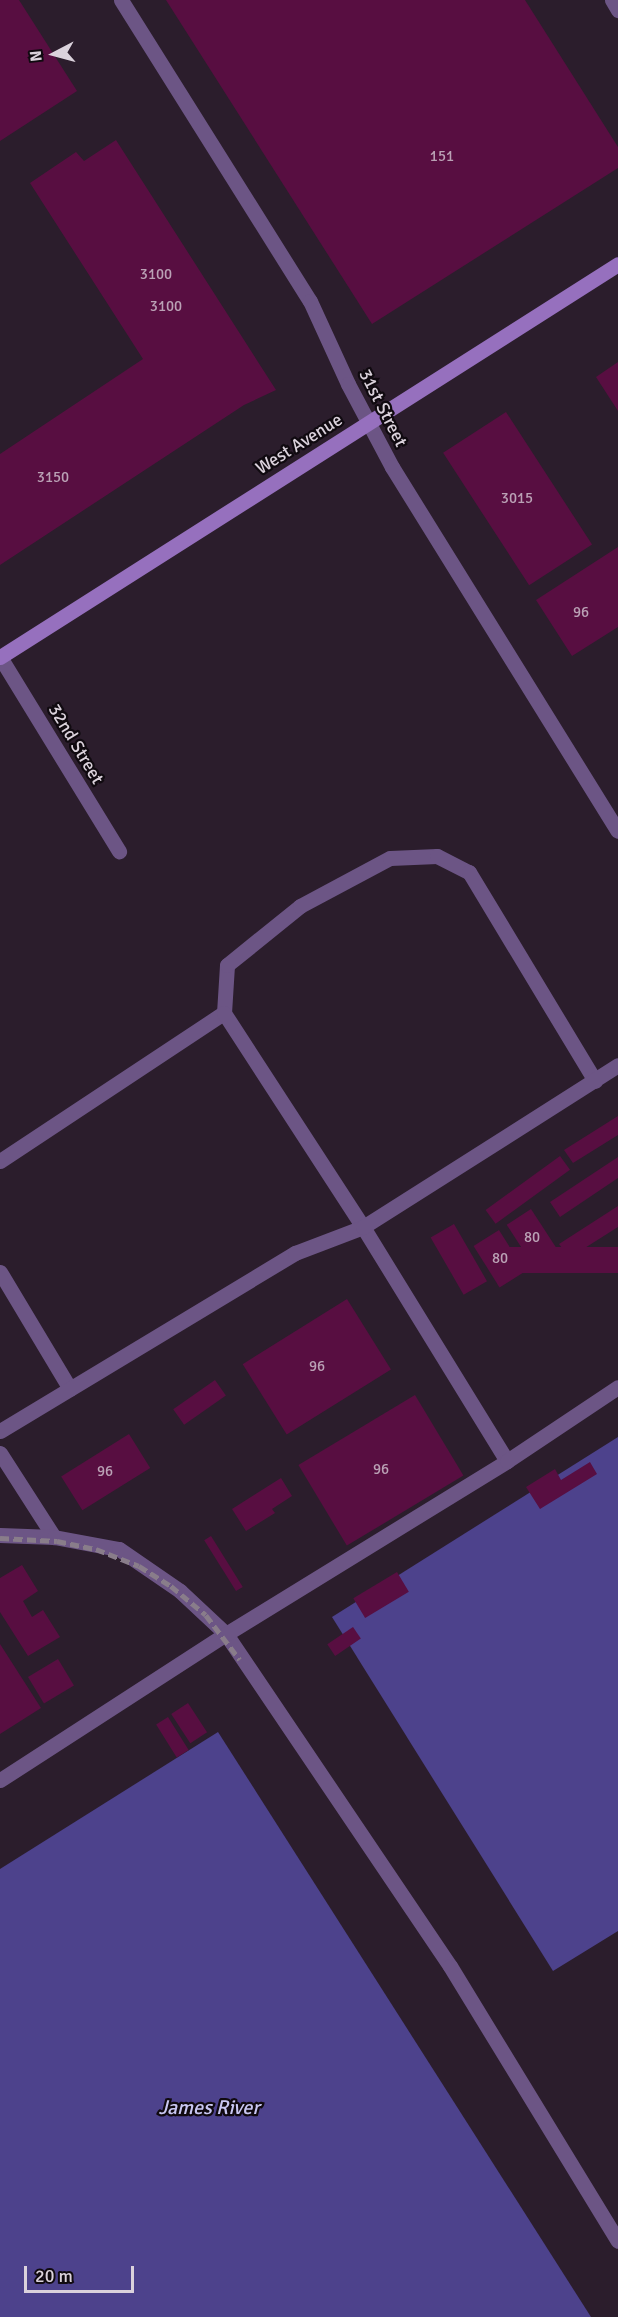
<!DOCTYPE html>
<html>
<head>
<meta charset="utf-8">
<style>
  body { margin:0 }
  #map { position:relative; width:618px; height:2317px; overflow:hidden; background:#2b1d2c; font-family:Signika,sans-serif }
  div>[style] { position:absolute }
  .water>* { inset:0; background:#4d428c }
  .building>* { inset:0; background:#580e41; transform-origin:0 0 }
  .lane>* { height:15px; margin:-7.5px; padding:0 7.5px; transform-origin:7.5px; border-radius:7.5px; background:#6c5585 }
  .street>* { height:15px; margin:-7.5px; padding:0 7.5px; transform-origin:7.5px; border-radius:7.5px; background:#6c5585 }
  .secondary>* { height:15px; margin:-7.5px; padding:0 7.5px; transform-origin:7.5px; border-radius:7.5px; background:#9670be }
  .rail>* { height:4.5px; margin-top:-2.25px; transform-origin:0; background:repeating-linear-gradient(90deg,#897d8a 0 9px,transparent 0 13.5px) }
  span { translate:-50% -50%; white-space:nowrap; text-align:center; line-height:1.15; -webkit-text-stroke:4.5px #100a10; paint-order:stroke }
  .number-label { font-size:15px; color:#baa1b5 }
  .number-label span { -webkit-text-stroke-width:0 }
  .street-label { font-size:18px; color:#dbd2dc }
  .water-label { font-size:20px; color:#c9c7f2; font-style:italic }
  .north { position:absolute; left:24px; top:24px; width:60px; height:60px; -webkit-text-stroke:4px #100a10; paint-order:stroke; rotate:264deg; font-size:16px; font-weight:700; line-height:24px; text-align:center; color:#dbd2dc }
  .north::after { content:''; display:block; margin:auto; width:21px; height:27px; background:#dbd2dc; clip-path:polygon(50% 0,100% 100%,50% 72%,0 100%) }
  .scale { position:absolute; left:24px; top:2266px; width:110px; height:27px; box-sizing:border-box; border:3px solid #dbd2dc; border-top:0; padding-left:8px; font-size:18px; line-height:21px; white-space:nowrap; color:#dbd2dc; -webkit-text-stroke:4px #100a10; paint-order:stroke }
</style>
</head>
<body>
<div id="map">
  <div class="water">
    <i style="clip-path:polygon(618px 1437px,618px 1931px,553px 1971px,332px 1617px)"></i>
    <i style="clip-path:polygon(218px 1732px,591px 2317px,0 2317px,0 1869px)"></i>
  </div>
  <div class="building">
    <i style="clip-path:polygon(0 0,19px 0,77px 91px,0 141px)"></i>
    <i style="clip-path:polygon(166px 0,525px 0,618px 147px,618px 168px,372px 324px)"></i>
    <i style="clip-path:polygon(116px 140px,276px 390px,244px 405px,0 565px,0 454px,143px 359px,30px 183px,76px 152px,84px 161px)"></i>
    <i style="clip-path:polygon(618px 362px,618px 411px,596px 377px)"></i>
    <i style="left:506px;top:412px;width:158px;height:75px;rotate:57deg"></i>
    <i style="clip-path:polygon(618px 547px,618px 627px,572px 656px,536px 600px)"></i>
    <i style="clip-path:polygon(618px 1116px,618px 1135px,573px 1163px,564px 1150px)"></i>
    <i style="left:560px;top:1156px;width:17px;height:92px;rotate:54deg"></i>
    <i style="clip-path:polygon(618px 1157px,618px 1178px,560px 1217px,550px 1202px)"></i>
    <i style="clip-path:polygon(618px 1206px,618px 1227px,569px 1258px,559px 1244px)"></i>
    <i style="left:531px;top:1209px;width:49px;height:29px;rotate:57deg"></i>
    <i style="left:454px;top:1224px;width:66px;height:27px;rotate:60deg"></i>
    <i style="left:499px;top:1230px;width:49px;height:30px;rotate:58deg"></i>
    <i style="left:618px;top:1247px;width:26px;height:114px;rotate:90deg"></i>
    <i style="left:347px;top:1299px;width:83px;height:123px;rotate:58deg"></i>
    <i style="left:215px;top:1380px;width:19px;height:51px;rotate:55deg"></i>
    <i style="left:415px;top:1395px;width:94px;height:136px;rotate:59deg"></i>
    <i style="left:129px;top:1434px;width:40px;height:80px;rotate:58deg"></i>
    <i style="clip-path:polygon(590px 1462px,597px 1474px,540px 1509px,526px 1487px,555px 1469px,561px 1480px)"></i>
    <i style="clip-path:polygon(281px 1478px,292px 1496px,272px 1509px,275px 1513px,246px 1531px,232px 1509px)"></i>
    <i style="left:211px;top:1536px;width:60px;height:8px;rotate:58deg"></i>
    <i style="clip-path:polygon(22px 1565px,38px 1591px,23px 1601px,32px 1617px,43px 1610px,60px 1637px,28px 1656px,0 1612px,0 1578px)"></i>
    <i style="left:397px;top:1572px;width:23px;height:51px;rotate:59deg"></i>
    <i style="left:353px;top:1627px;width:14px;height:31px;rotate:56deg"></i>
    <i style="clip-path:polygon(0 1644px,41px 1708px,0 1734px)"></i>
    <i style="left:58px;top:1659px;width:31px;height:35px;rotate:59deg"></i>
    <i style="left:188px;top:1703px;width:35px;height:20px;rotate:57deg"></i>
    <i style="left:168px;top:1717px;width:39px;height:14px;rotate:58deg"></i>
  </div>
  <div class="lane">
    <i style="left:224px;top:1013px;width:48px;rotate:-86.4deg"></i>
    <i style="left:227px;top:965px;width:94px;rotate:-38.9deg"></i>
    <i style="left:300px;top:906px;width:102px;rotate:-28.1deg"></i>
    <i style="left:390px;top:858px;width:47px;rotate:-2.4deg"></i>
    <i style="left:437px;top:856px;width:36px;rotate:27deg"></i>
    <i style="left:469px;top:872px;width:244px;rotate:58.9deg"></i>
    <i style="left:0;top:1161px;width:268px;rotate:-33.5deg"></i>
    <i style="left:224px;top:1013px;width:255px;rotate:57deg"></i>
    <i style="left:363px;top:1227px;width:275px;rotate:58.4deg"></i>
    <i style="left:0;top:1272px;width:136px;rotate:59.1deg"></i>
    <i style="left:0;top:1431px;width:345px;rotate:-31.1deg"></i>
    <i style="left:295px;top:1253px;width:73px;rotate:-20.9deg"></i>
    <i style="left:363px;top:1227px;width:302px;rotate:-32.4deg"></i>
    <i style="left:0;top:1453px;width:100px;rotate:57.3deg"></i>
    <i style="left:0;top:1535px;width:54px;rotate:2.1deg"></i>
    <i style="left:54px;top:1537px;width:66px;rotate:10.5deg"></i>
    <i style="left:119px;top:1549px;width:74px;rotate:34.5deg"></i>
    <i style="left:180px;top:1591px;width:63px;rotate:43.1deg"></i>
    <i style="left:226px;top:1634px;width:400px;rotate:56deg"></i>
    <i style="left:450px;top:1966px;width:322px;rotate:58.6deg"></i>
    <i style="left:0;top:1780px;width:269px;rotate:-32.9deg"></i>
    <i style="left:226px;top:1634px;width:330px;rotate:-31.6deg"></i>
    <i style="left:507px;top:1461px;width:133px;rotate:-33.7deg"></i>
  </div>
  <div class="street">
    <i style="left:121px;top:0;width:355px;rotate:57.9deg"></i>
    <i style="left:310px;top:301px;width:91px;rotate:65.4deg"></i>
    <i style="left:348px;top:384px;width:94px;rotate:62.1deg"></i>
    <i style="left:392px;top:467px;width:428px;rotate:58.2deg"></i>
    <i style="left:612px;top:0;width:12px;rotate:59deg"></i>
    <i style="left:0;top:657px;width:228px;rotate:58.5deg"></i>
  </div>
  <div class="secondary">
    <i style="left:0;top:657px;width:732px;rotate:-32.45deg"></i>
  </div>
  <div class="rail">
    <i style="left:0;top:1538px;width:57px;rotate:3deg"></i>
    <i style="left:57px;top:1541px;width:40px;rotate:12deg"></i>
    <i style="left:96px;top:1549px;width:46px;rotate:21.6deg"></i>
    <i style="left:139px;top:1566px;width:38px;rotate:32deg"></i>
    <i style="left:171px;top:1586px;width:45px;rotate:39.6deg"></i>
    <i style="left:206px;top:1615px;width:56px;rotate:52.9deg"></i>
  </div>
  <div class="number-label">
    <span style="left:442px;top:157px">151</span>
    <span style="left:156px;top:275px">3100</span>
    <span style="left:166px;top:307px">3100</span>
    <span style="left:53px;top:478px">3150</span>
    <span style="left:517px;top:499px">3015</span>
    <span style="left:581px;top:613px">96</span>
    <span style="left:532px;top:1238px">80</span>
    <span style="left:500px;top:1259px">80</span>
    <span style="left:317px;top:1367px">96</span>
    <span style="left:381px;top:1470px">96</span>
    <span style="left:105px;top:1472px">96</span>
  </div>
  <div class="street-label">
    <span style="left:383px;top:408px;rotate:63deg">31st Street</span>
    <span style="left:299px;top:444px;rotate:-32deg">West Avenue</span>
    <span style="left:76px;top:744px;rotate:59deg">32nd Street</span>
  </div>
  <div class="water-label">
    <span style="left:209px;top:2107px">James River</span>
  </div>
  <div class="north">N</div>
  <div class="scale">20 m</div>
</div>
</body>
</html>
